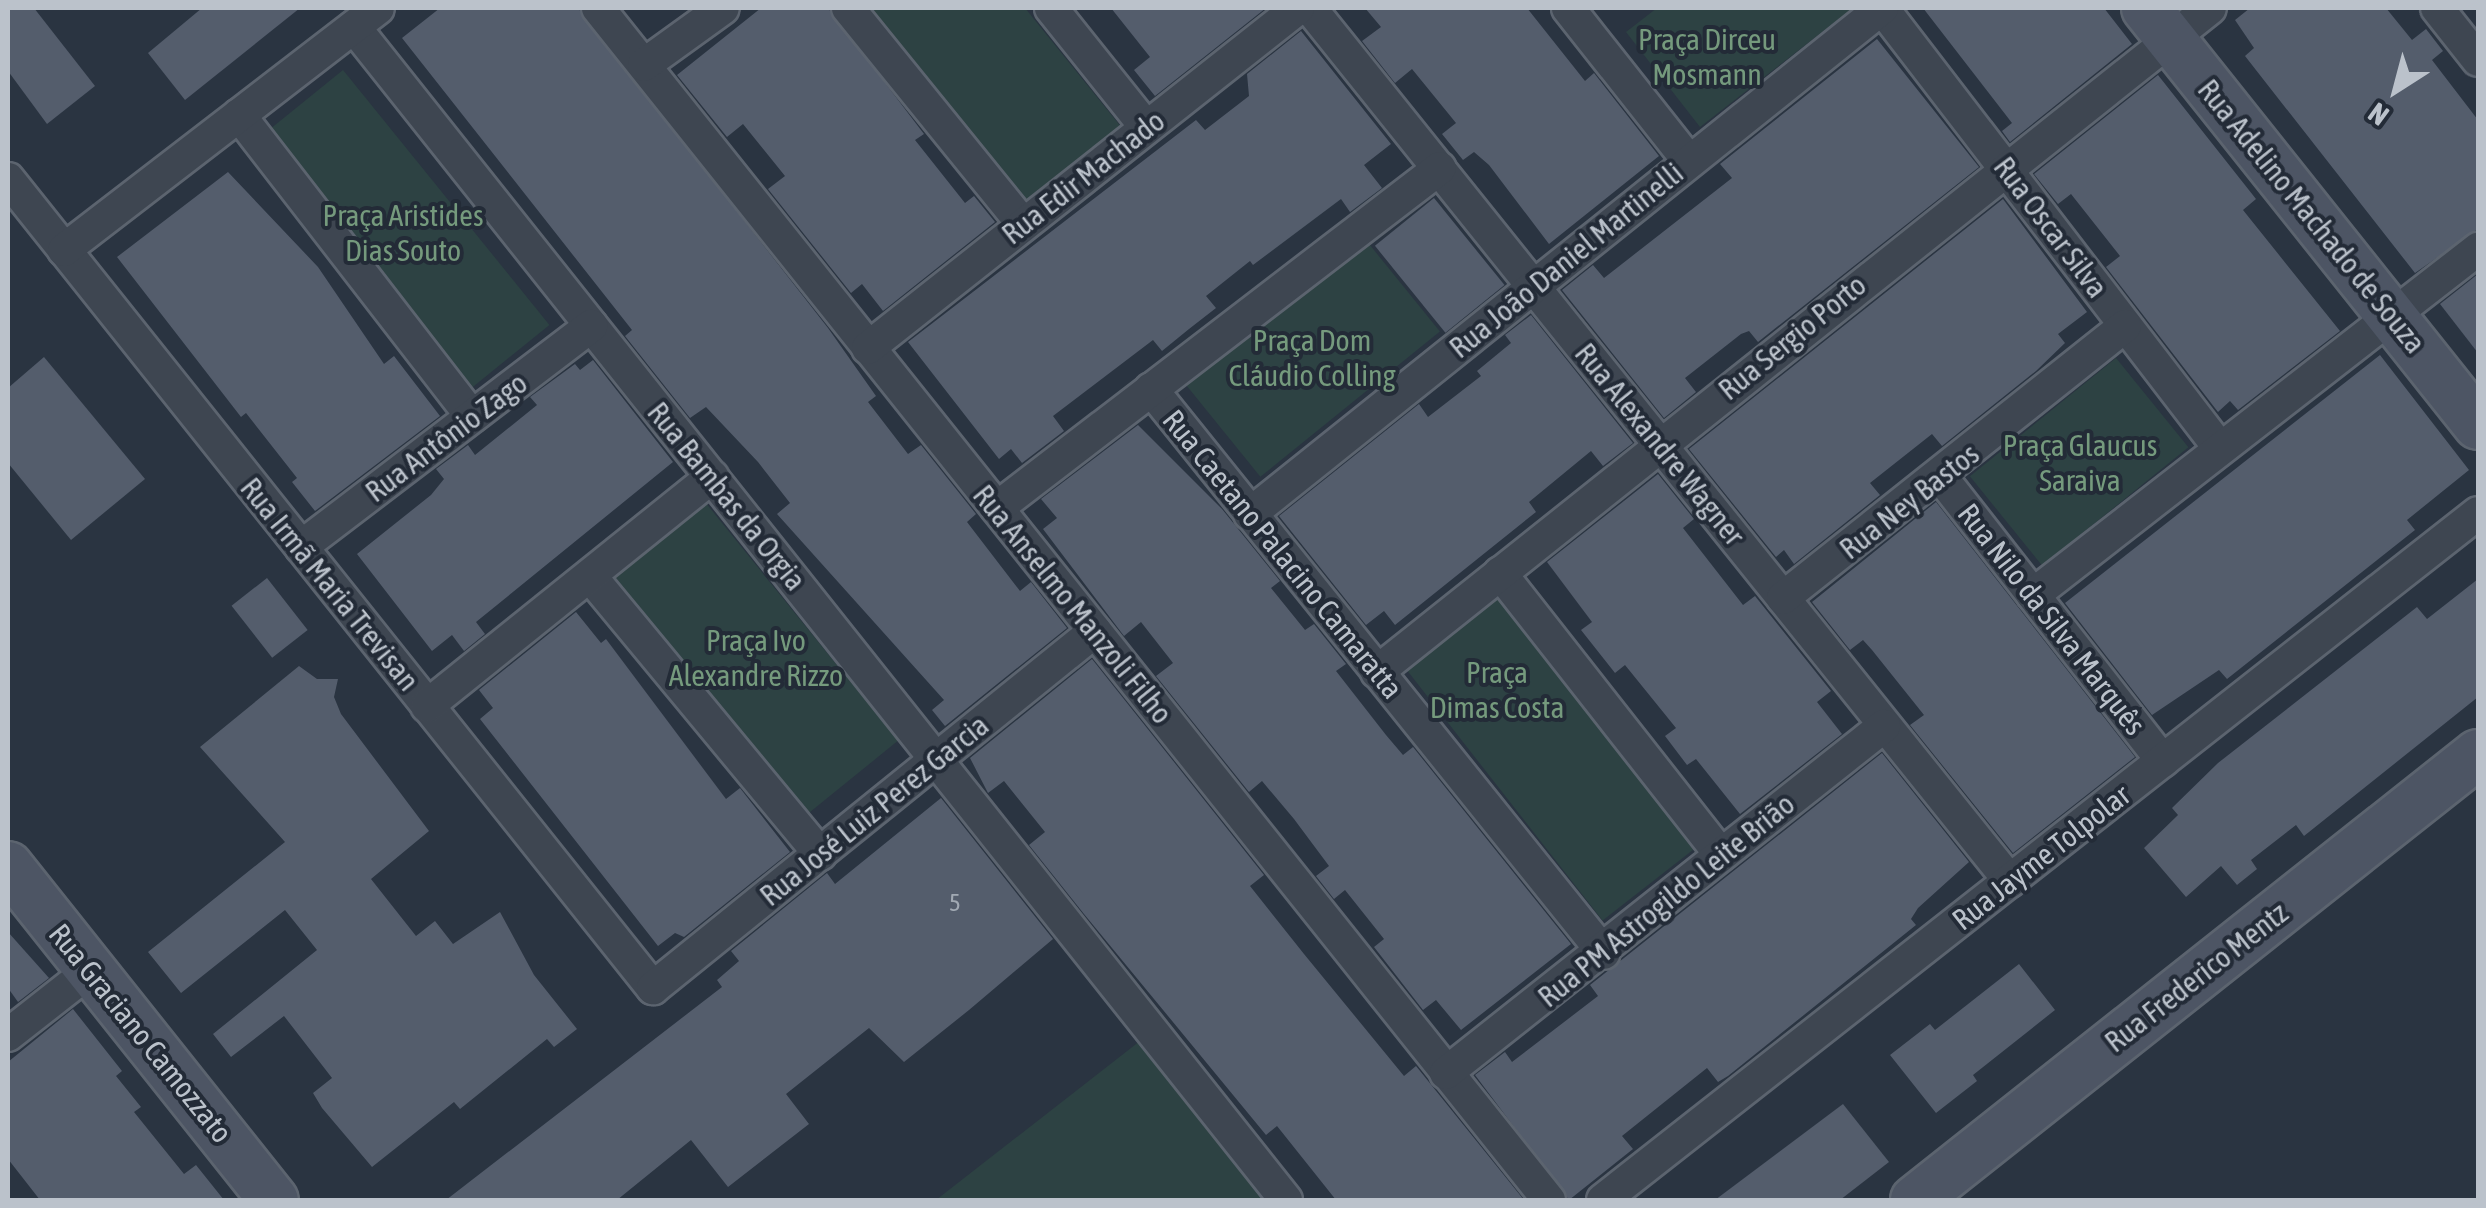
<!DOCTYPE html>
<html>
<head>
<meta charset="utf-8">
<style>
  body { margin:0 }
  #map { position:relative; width:2486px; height:1208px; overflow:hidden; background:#2a3441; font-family:"Asap Condensed",sans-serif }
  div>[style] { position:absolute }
  .green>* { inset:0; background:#2d4243; transform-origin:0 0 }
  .building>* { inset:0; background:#545d6c; transform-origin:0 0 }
  .roads { filter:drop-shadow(2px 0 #5c646f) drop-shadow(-2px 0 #5c646f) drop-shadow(0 2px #5c646f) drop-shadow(0 -2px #5c646f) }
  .street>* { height:32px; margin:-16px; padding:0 16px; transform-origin:16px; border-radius:16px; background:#3e4651 }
  .secondary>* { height:48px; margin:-24px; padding:0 24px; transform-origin:24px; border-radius:24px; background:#4d5564 }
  span { translate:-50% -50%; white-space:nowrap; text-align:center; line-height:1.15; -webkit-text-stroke:8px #232b37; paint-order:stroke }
  .number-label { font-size:25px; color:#a1a9b3 }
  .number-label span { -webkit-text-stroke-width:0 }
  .park-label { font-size:30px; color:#759a7d }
  .street-label { font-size:30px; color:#bbc2cb }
  .frame { position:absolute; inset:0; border:10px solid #bbc2cb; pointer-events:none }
  .north { position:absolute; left:2346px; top:40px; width:100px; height:100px; -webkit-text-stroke:8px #232b37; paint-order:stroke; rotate:216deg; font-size:28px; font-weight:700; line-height:40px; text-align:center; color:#bbc2cb }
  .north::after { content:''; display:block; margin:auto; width:35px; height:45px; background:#bbc2cb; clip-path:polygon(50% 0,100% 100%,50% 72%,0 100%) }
</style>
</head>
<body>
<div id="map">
  <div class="green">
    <i style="clip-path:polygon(868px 8px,1025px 8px,1122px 128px,1028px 204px)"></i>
    <i style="clip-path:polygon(1657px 8px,1853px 8px,1700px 127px,1626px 32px)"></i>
    <i style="left:343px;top:70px;width:328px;height:112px;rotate:51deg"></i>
    <i style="left:1365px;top:239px;width:119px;height:231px;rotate:51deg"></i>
    <i style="left:2116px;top:358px;width:115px;height:188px;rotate:51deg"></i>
    <i style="left:705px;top:502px;width:307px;height:117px;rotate:51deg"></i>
    <i style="left:1499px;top:598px;width:318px;height:117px;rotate:52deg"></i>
    <i style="clip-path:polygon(1140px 1041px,1264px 1200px,936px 1200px)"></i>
  </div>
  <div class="building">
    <i style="clip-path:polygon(8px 8px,34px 8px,95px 86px,47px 124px,8px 71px)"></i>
    <i style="clip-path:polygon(202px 8px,300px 8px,185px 100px,148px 53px)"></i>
    <i style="clip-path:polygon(440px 8px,578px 8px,828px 328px,876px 396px,868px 402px,908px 454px,921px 445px,976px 514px,967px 522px,1020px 591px,1031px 582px,1067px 628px,945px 726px,932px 710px,944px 700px,777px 514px,790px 503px,758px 462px,706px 407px,690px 418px,625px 336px,632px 330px,402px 38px)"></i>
    <i style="clip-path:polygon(761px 8px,828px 8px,924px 134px,915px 140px,965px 203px,974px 196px,995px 222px,883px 311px,862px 284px,851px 293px,768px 189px,785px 176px,743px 124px,727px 137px,677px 75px)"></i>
    <i style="clip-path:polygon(1111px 8px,1266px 8px,1155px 96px,1134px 70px,1150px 57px)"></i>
    <i style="clip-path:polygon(1365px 8px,1527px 8px,1585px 81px,1594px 73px,1659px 156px,1549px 244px,1489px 165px,1474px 152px,1463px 160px,1442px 134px,1456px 123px,1412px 69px,1395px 83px,1362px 41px,1381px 27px)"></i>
    <i style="clip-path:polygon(1923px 8px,2104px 8px,2132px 44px,2010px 142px,2002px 131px,2012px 123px)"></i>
    <i style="clip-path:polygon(2250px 8px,2386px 8px,2412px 40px,2426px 29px,2443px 51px,2432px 60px,2478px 120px,2478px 229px,2415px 273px,2245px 56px,2254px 48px,2235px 20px)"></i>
    <i style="clip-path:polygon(1301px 31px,1391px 144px,1364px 165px,1382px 188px,1350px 212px,1341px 199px,1253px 265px,1250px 261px,1206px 296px,1216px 308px,1189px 329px,1162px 351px,1153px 340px,1053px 416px,1064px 431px,1022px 463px,1011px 449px,999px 459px,908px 342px,1196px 120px,1205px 130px,1249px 96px,1247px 74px)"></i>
    <i style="clip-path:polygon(1877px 39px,1979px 167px,1758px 342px,1749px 331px,1741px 334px,1685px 378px,1696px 392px,1664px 418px,1562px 290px,1593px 265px,1604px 278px,1732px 178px,1720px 164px)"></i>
    <i style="clip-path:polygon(2158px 75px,2256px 199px,2243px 210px,2340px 331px,2238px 410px,2230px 401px,2218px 412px,2106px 267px,2120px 256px,2071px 194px,2058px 204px,2034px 174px)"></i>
    <i style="clip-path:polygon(228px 172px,318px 267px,384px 364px,394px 356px,440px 416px,315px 511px,292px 482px,297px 478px,246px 413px,241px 417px,117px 257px)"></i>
    <i style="left:1434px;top:198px;width:112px;height:76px;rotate:51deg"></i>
    <i style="clip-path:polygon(2003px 199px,2087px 312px,2058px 334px,2065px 343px,2036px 371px,1942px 446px,1932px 434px,1870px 483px,1880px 495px,1794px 564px,1784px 550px,1776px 557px,1689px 449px)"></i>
    <i style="clip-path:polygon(2478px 274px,2478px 353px,2440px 304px)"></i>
    <i style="clip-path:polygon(1531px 315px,1633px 443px,1603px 466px,1591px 451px,1529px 502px,1536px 512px,1395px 625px,1384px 611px,1366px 625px,1279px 516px,1419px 404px,1428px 417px,1481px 376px,1477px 371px,1511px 343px,1505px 335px)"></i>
    <i style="clip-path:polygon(2380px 355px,2469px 470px,2407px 520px,2415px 530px,2227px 679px,2219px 670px,2152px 715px,2065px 603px)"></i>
    <i style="clip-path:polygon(44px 357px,145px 479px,71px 540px,8px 463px,8px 388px)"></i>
    <i style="clip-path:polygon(593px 360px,673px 462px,476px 622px,485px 634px,464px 651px,452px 635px,432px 651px,357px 554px,431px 495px,444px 479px,436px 469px,468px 445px,475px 455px,537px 405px,530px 397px,575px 364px,580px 370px)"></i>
    <i style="clip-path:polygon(1138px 425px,1222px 509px,1280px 581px,1271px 588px,1305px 630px,1314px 624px,1346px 664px,1336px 671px,1386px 735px,1403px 755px,1413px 747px,1571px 944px,1461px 1030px,1436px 1000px,1423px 1010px,1374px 947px,1384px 939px,1345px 890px,1334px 899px,1316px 876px,1329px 866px,1294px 819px,1262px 781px,1249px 792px,1156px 676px,1173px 663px,1141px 622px,1124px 636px,1043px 529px,1057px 518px,1041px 499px)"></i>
    <i style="clip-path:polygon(1658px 474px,1694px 519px,1683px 528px,1743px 605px,1755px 596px,1831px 691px,1817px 702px,1842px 734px,1740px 814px,1696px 759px,1687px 765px,1665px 736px,1676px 728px,1625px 665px,1615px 673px,1581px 630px,1592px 622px,1547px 562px)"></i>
    <i style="clip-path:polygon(1936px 502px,2135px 757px,2013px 853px,1910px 725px,1924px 715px,1872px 650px,1863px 640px,1850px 650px,1812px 602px)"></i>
    <i style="left:267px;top:578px;width:66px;height:45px;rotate:52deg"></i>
    <i style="clip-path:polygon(2478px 579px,2478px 697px,2304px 836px,2296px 825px,2251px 860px,2257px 869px,2237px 885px,2221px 866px,2186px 897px,2144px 848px,2178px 815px,2172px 808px,2218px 763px,2417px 607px,2427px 619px)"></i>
    <i style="clip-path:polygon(576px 612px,601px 643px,606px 639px,726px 799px,740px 788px,790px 852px,684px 937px,675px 933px,658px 946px,480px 719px,493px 708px,479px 690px)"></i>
    <i style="clip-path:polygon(1092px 659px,1264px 875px,1250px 886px,1304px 954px,1404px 1076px,1416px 1066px,1524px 1200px,1336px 1200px,1277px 1126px,1266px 1135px,1084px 914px,1029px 845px,1045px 832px,1004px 781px,988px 793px,970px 758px)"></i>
    <i style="clip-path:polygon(299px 666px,317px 679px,338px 679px,334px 697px,341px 714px,429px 831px,371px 879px,416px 936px,435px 921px,453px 944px,500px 912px,534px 975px,577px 1029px,554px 1047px,547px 1039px,460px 1109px,454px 1102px,372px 1167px,322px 1108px,313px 1093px,332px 1078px,284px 1016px,231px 1057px,213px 1034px,317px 950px,285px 910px,181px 993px,148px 952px,285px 842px,200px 747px)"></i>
    <i style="clip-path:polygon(1882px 753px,1969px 862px,1918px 908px,1911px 919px,1916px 925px,1728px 1076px,1718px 1082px,1707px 1068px,1622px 1136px,1633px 1149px,1569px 1200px,1475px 1075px,1505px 1052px,1512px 1062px,1598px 996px,1590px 985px)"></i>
    <i style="clip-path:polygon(941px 798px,1053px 939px,969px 1010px,904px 1062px,869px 1028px,786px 1094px,809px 1124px,728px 1187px,691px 1140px,617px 1200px,446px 1200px,722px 987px,717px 980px,739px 961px,731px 951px,827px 873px,835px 884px)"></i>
    <i style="clip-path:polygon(8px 932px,49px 978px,18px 1002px,8px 988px)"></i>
    <i style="clip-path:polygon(2019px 964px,2055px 1010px,1973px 1075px,1977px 1081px,1936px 1113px,1890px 1055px,1930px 1024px,1935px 1030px)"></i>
    <i style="clip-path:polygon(73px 1009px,122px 1071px,116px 1076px,141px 1107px,134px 1112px,184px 1174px,196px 1165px,224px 1200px,40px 1200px,8px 1159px,8px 1062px)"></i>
    <i style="clip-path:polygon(1843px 1104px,1889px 1162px,1840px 1200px,1715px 1200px)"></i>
  </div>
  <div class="roads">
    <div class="street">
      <i style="left:598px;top:8px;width:1525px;rotate:51.42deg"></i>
      <i style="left:848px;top:8px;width:278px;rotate:51deg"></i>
      <i style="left:1051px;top:8px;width:152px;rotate:51.4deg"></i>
      <i style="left:1310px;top:8px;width:1119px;rotate:51.28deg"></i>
      <i style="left:1568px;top:8px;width:195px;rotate:51.7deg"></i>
      <i style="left:1882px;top:8px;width:553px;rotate:52.49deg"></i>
      <i style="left:2437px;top:8px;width:66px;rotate:51.7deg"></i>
      <i style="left:354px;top:27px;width:1498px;rotate:51.53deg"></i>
      <i style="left:644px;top:65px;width:97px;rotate:-35.8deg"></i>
      <i style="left:239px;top:115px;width:381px;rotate:52.3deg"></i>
      <i style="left:8px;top:179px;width:1035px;rotate:51.44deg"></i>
      <i style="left:653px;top:988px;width:568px;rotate:-38.93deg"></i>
      <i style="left:64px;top:250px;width:396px;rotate:-37.6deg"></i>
      <i style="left:868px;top:348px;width:548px;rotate:-38.33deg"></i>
      <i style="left:1151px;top:389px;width:723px;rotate:51.23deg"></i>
      <i style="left:1941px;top:477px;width:360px;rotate:52deg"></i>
      <i style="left:997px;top:508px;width:558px;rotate:-37.51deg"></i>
      <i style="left:1250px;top:514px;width:810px;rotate:-38.68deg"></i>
      <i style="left:301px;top:547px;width:365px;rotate:-37.3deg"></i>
      <i style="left:1500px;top:573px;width:358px;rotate:51.9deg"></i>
      <i style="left:590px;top:576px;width:361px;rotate:50.4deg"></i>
      <i style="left:2033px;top:595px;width:564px;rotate:-37.87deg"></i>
      <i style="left:1783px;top:598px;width:437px;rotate:-38.5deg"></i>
      <i style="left:1377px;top:672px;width:1065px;rotate:-38.56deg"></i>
      <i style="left:427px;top:706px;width:366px;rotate:-38.8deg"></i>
      <i style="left:8px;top:1035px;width:105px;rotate:-38.1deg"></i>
      <i style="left:1446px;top:1073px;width:559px;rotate:-38.39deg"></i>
      <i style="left:1603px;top:1200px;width:1112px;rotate:-38.14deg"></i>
    </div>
    <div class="secondary">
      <i style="left:2146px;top:8px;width:533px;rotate:51.47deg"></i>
      <i style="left:8px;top:866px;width:427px;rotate:51.5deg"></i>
      <i style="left:1915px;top:1200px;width:718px;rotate:-38.39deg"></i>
    </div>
  </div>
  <div class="number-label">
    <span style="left:955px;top:902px">5</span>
  </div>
  <div class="park-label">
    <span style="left:1707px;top:56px">Praça Dirceu<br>Mosmann</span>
    <span style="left:403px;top:232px">Praça Aristides<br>Dias Souto</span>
    <span style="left:1312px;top:357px">Praça Dom<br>Cláudio Colling</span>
    <span style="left:2080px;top:462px">Praça Glaucus<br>Saraiva</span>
    <span style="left:756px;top:657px">Praça Ivo<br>Alexandre Rizzo</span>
    <span style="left:1497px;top:689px">Praça<br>Dimas Costa</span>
  </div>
  <div class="street-label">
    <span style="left:1083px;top:177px;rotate:-38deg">Rua Edir Machado</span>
    <span style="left:2312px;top:216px;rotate:51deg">Rua Adelino Machado de Souza</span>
    <span style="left:2051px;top:227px;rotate:53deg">Rua Oscar Silva</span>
    <span style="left:1566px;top:260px;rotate:-39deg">Rua João Daniel Martinelli</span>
    <span style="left:1792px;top:337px;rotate:-39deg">Rua Sergio Porto</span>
    <span style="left:446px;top:437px;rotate:-37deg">Rua Antônio Zago</span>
    <span style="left:1660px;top:444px;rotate:51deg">Rua Alexandre Wagner</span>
    <span style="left:727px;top:496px;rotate:51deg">Rua Bambas da Orgia</span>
    <span style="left:1909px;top:501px;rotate:-38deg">Rua Ney Bastos</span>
    <span style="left:1283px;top:554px;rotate:51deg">Rua Caetano Palacino Camaratta</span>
    <span style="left:330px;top:584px;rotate:51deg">Rua Irmã Maria Trevisan</span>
    <span style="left:1073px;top:604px;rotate:51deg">Rua Anselmo Manzoli Filho</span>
    <span style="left:2052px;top:619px;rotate:52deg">Rua Nilo da Silva Marquês</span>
    <span style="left:874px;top:810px;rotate:-39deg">Rua José Luiz Perez Garcia</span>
    <span style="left:2041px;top:857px;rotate:-38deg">Rua Jayme Tolpolar</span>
    <span style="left:1666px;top:900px;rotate:-39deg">Rua PM Astrogildo Leite Brião</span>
    <span style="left:2196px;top:977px;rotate:-38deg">Rua Frederico Mentz</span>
    <span style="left:141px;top:1033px;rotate:51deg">Rua Graciano Camozzato</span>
  </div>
  <div class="frame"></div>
  <div class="north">N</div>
</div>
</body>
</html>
